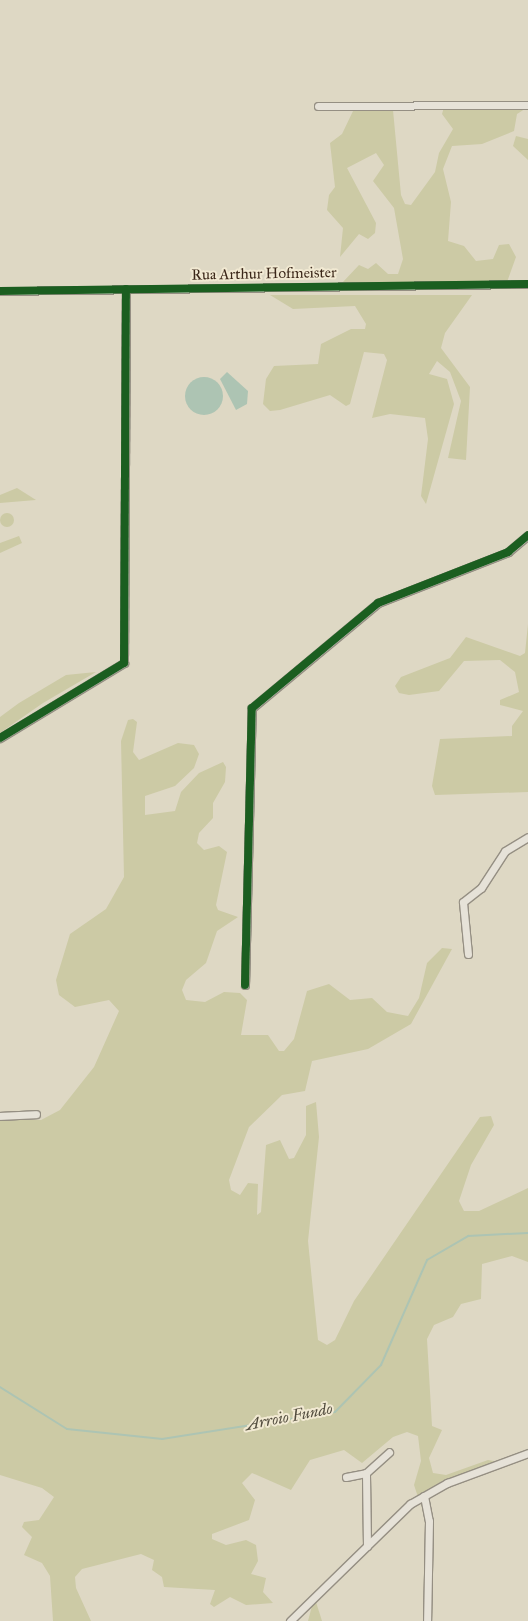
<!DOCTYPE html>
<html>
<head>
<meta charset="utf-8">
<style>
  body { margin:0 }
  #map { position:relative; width:528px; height:1621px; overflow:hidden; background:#ded8c4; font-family:"IM FELL Great Primer",serif }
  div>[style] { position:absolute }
  .green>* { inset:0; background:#cccaa5 }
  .round { border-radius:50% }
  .water>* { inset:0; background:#adc4b3 }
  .stream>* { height:2px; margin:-1px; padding:0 1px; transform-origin:1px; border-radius:1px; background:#adc4b3 }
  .roads { filter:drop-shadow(1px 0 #958f83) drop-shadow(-1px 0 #958f83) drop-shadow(0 1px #958f83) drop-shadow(0 -1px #958f83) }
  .minor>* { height:7px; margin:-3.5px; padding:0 3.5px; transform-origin:3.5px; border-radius:3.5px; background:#e6e2d8 }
  .cycleway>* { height:8px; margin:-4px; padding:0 4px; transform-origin:4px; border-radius:4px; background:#1b5e20 }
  span { translate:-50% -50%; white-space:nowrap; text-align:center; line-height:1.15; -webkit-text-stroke:4px #f1e9d2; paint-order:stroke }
  .street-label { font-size:15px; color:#3b2719 }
  .water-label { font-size:16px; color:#524c3e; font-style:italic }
</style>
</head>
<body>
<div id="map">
  <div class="green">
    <i style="clip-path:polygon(444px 107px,528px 107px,517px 114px,514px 131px,482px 144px,452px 146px,443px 169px,451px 202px,448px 241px,464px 246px,476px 261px,493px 259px,499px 245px,509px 244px,516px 257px,507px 282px,342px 283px,359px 265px,368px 269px,376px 263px,388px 274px,398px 274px,403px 259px,394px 208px,373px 181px,384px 165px,376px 153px,347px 168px,376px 223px,375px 233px,368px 239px,359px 234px,340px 257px,343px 228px,327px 210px,329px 195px,335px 187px,330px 143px,342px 134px,354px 109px,393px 110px,401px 195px,405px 204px,411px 205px,435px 172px,439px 153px,453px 129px,442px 114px)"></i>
    <i style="clip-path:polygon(516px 136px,528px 139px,528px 160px,513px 146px)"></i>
    <i style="clip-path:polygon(270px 295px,472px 295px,445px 333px,441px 348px,470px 387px,466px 460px,448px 458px,461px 401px,450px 372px,437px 361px,429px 374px,447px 379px,454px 404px,426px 504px,421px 496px,428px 439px,425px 418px,390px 414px,372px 418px,387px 360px,384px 354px,364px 352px,350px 404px,346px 406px,330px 395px,280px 410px,270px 411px,263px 404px,266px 379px,274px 366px,318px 364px,321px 344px,351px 329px,365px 329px,366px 324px,355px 306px,293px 309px)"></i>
    <i style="clip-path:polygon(17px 488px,36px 500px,0 503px,0 495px)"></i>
    <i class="round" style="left:0;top:513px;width:14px;height:14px"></i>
    <i style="clip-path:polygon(19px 536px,22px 543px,0 553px,0 543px)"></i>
    <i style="clip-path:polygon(528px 624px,528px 792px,435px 795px,432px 786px,440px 739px,512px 736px,512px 726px,523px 711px,500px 705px,500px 700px,519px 692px,515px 672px,500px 660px,464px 661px,439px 691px,409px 695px,399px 693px,395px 686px,401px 677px,450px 658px,466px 637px,520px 656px,525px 653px)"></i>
    <i style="clip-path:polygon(96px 672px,43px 703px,0 733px,0 717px,19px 703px,66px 675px)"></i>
    <i style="clip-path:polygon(133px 719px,137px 722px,133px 752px,139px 760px,178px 743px,194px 745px,199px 754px,194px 768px,175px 786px,145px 796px,145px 815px,175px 811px,181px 792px,199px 773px,223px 762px,226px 767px,225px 782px,213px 803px,213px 818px,199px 833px,197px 843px,204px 850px,219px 846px,227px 852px,216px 905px,218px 910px,238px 917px,217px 931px,206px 963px,186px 980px,182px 990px,186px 1000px,205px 1002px,224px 992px,240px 993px,247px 1000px,241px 1035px,268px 1035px,279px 1051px,284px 1051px,294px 1039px,307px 991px,329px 984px,350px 1000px,372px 998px,387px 1012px,408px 1016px,419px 998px,427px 963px,442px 948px,452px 949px,411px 1024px,368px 1049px,312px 1061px,305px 1091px,282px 1095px,249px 1127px,229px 1180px,231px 1190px,240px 1195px,248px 1183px,258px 1184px,257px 1215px,261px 1212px,266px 1145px,280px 1140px,289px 1159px,294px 1158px,306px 1135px,306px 1106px,316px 1102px,319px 1137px,308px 1241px,318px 1340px,327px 1345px,335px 1340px,354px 1301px,480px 1117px,491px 1116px,494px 1125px,471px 1165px,459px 1201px,464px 1211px,479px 1211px,528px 1188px,528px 1262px,512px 1256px,482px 1264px,481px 1299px,461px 1304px,453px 1317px,434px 1325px,427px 1339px,432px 1426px,442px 1430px,429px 1458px,433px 1473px,446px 1475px,488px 1460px,500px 1462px,444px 1480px,418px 1497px,414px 1485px,421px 1461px,418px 1436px,407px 1432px,393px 1437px,362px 1463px,344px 1450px,310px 1460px,291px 1490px,252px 1473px,242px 1483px,255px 1500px,249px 1520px,212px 1534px,212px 1539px,226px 1545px,246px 1540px,256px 1545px,258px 1561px,251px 1574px,266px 1578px,263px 1592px,273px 1603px,246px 1605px,230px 1597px,214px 1607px,210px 1604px,215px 1590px,164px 1587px,162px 1577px,152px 1570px,154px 1560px,141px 1554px,82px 1569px,75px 1577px,76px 1588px,91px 1621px,53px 1621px,50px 1576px,42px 1563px,24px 1555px,32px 1537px,22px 1527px,24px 1522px,39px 1520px,54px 1497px,42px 1488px,0 1475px,0 1120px,41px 1120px,60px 1110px,94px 1067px,119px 1011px,109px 1000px,75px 1007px,59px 995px,56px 980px,70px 934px,106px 909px,124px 877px,121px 741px,128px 720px)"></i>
    <i style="clip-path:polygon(316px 1602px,322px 1621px,308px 1621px,312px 1606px)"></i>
  </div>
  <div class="water">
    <i style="clip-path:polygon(227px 372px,248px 391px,247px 404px,236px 410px,220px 379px)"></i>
    <i class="round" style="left:185px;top:377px;width:38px;height:38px"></i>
  </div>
  <div class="stream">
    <i style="left:0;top:1387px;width:79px;rotate:32.1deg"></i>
    <i style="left:67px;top:1429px;width:96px;rotate:6deg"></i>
    <i style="left:162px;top:1439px;width:175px;rotate:-8.9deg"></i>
    <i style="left:335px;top:1412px;width:66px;rotate:-45.6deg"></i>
    <i style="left:381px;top:1365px;width:115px;rotate:-66.3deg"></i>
    <i style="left:427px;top:1260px;width:48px;rotate:-30.3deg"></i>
    <i style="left:468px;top:1236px;width:60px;rotate:-2.9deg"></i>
  </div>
  <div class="roads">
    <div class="minor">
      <i style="left:318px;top:106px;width:210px;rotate:-0.3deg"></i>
      <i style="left:0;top:291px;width:528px;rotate:-0.76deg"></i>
      <i style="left:0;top:738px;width:145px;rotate:-31.2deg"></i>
      <i style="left:124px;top:663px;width:374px;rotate:-89.7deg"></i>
      <i style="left:468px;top:954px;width:52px;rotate:-95.5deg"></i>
      <i style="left:463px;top:902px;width:23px;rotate:-38deg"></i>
      <i style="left:481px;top:888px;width:44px;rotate:-57deg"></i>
      <i style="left:505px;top:851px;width:27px;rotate:-31deg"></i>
      <i style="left:245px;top:985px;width:277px;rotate:-88.6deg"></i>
      <i style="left:252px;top:708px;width:164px;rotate:-39.8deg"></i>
      <i style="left:378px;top:603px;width:140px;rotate:-21.4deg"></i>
      <i style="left:508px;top:552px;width:26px;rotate:-40deg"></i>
      <i style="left:0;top:1116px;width:36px;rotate:-3deg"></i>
      <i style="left:346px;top:1477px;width:20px;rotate:-11deg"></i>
      <i style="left:424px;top:1496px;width:25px;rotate:79deg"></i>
      <i style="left:429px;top:1521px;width:100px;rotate:91.1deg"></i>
      <i style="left:367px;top:1546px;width:73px;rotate:-90.8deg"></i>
      <i style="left:366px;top:1473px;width:31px;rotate:-42deg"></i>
      <i style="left:290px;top:1621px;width:168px;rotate:-44.3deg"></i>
      <i style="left:410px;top:1504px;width:43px;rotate:-29.6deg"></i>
      <i style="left:447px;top:1483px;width:86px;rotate:-20.3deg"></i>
    </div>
  </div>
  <div class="cycleway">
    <i style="left:0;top:291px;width:528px;rotate:-0.76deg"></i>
    <i style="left:0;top:738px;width:145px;rotate:-31.2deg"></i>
    <i style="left:124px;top:663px;width:374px;rotate:-89.7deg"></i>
    <i style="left:245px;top:985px;width:277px;rotate:-88.6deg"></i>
    <i style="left:252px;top:708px;width:164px;rotate:-39.8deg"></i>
    <i style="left:378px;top:603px;width:140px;rotate:-21.4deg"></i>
    <i style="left:508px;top:552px;width:26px;rotate:-40deg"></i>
  </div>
  <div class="street-label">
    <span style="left:264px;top:274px;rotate:-1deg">Rua Arthur Hofmeister</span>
  </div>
  <div class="water-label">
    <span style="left:289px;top:1417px;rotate:-11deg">Arroio Fundo</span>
  </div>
</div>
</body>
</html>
